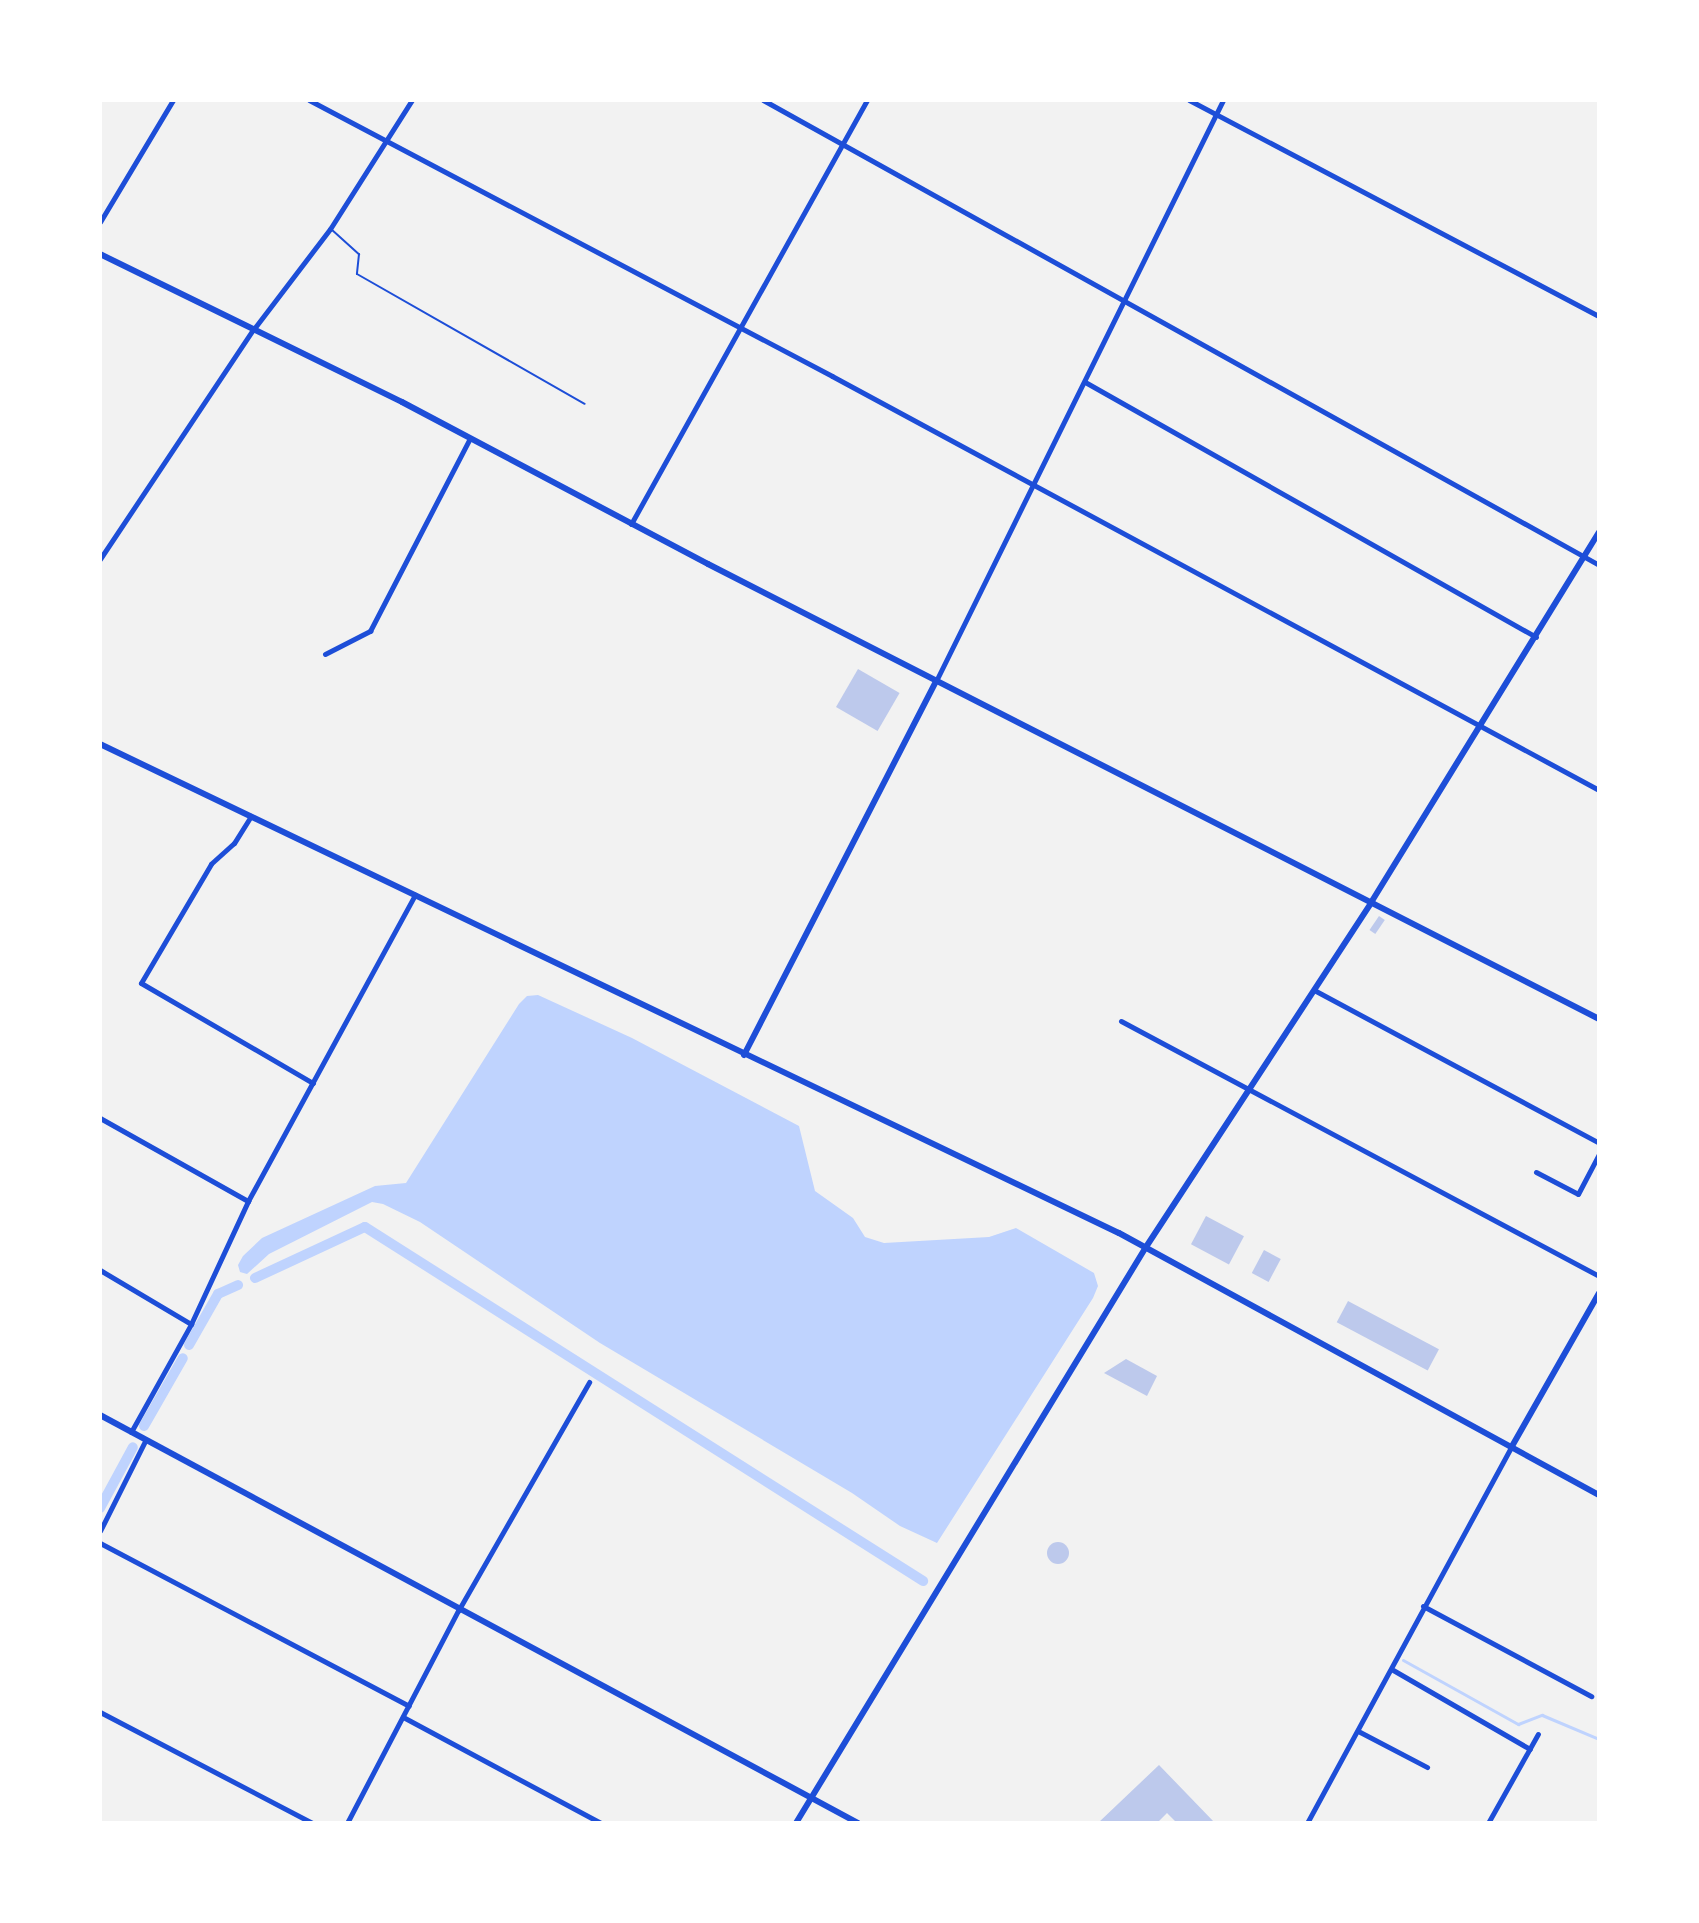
<!DOCTYPE html>
<html>
<head>
<meta charset="utf-8">
<style>
  body { margin:0 }
  #map { position:relative; width:1699px; height:1923px; overflow:hidden; background:#f2f2f2; font-family:"Fira Sans Condensed",sans-serif }
  div>[style] { position:absolute }
  .water>* { inset:0; background:#bfd3fe }
  .stream>* { height:3px; margin:-1.5px; padding:0 1.5px; transform-origin:1.5px; border-radius:1.5px; background:#bfd3fe }
  .canal>* { height:10px; margin:-5px; padding:0 5px; transform-origin:5px; border-radius:5px; background:#bfd3fe }
  .building>* { inset:0; background:#bdc9ec; transform-origin:0 0 }
  .round { border-radius:50% }
  .service>* { height:2px; margin:-1px; padding:0 1px; transform-origin:1px; border-radius:1px; background:#1d4ed8 }
  .minor>* { height:5px; margin:-2.5px; padding:0 2.5px; transform-origin:2.5px; border-radius:2.5px; background:#1d4ed8 }
  .tertiary>* { height:6px; margin:-3px; padding:0 3px; transform-origin:3px; border-radius:3px; background:#1d4ed8 }
  span { translate:-50% -50%; white-space:nowrap; text-align:center; line-height:1.15; -webkit-text-stroke:6px #fff; paint-order:stroke }
  .frame { position:absolute; inset:0; border:102px solid #fff; pointer-events:none }
</style>
</head>
<body>
<div id="map">
  <div class="water">
    <i style="clip-path:polygon(538px 995px,632px 1038px,799px 1126px,815px 1191px,853px 1218px,865px 1237px,884px 1243px,989px 1237px,1016px 1228px,1094px 1273px,1098px 1286px,1093px 1298px,937px 1543px,900px 1526px,852px 1493px,600px 1343px,420px 1222px,383px 1204px,372px 1202px,269px 1254px,247px 1274px,240px 1272px,238px 1265px,243px 1256px,262px 1238px,375px 1186px,406px 1183px,519px 1004px,527px 996px)"></i>
  </div>
  <div class="stream">
    <i style="left:1403px;top:1660px;width:132px;rotate:29.1deg"></i>
    <i style="left:1518px;top:1724px;width:26px;rotate:-21deg"></i>
    <i style="left:1542px;top:1715px;width:62px;rotate:22.8deg"></i>
  </div>
  <div class="canal">
    <i style="left:255px;top:1278px;width:121px;rotate:-24.9deg"></i>
    <i style="left:365px;top:1227px;width:661px;rotate:32.39deg"></i>
    <i style="left:189px;top:1345px;width:59px;rotate:-60.4deg"></i>
    <i style="left:218px;top:1294px;width:22px;rotate:-24deg"></i>
    <i style="left:144px;top:1426px;width:78px;rotate:-60.2deg"></i>
    <i style="left:100px;top:1508px;width:69px;rotate:-61.6deg"></i>
  </div>
  <div class="building">
    <i style="left:858px;top:669px;width:48px;height:44px;rotate:30deg"></i>
    <i style="left:1379px;top:916px;width:7px;height:17px;rotate:34deg"></i>
    <i style="left:1206px;top:1216px;width:43px;height:32px;rotate:28deg"></i>
    <i style="left:1264px;top:1250px;width:19px;height:26px;rotate:28deg"></i>
    <i style="left:1348px;top:1301px;width:103px;height:24px;rotate:28deg"></i>
    <i style="clip-path:polygon(1126px 1359px,1157px 1376px,1147px 1396px,1104px 1373px)"></i>
    <i class="round" style="left:1047px;top:1542px;width:22px;height:22px"></i>
    <i style="clip-path:polygon(1159px 1765px,1215px 1823px,1177px 1823px,1167px 1813px,1157px 1823px,1098px 1823px)"></i>
  </div>
  <div class="service">
    <i style="left:331px;top:229px;width:38px;rotate:42deg"></i>
    <i style="left:359px;top:254px;width:20px;rotate:96deg"></i>
    <i style="left:357px;top:274px;width:262px;rotate:29.7deg"></i>
  </div>
  <div class="minor">
    <i style="left:309px;top:100px;width:591px;rotate:27.82deg"></i>
    <i style="left:832px;top:376px;width:872px;rotate:28.36deg"></i>
    <i style="left:763px;top:100px;width:957px;rotate:29.08deg"></i>
    <i style="left:1189px;top:100px;width:463px;rotate:27.8deg"></i>
    <i style="left:100px;top:222px;width:142px;rotate:-59.1deg"></i>
    <i style="left:1085px;top:382px;width:518px;rotate:29.48deg"></i>
    <i style="left:631px;top:524px;width:485px;rotate:-60.9deg"></i>
    <i style="left:100px;top:559px;width:275px;rotate:-56.3deg"></i>
    <i style="left:253px;top:330px;width:127px;rotate:-52.7deg"></i>
    <i style="left:330px;top:229px;width:153px;rotate:-57.6deg"></i>
    <i style="left:325px;top:654px;width:51px;rotate:-27.1deg"></i>
    <i style="left:370px;top:631px;width:217px;rotate:-62.6deg"></i>
    <i style="left:936px;top:681px;width:648px;rotate:-63.71deg"></i>
    <i style="left:251px;top:816px;width:32px;rotate:122deg"></i>
    <i style="left:234px;top:843px;width:31px;rotate:138deg"></i>
    <i style="left:211px;top:864px;width:138px;rotate:120.5deg"></i>
    <i style="left:141px;top:983px;width:199px;rotate:30.2deg"></i>
    <i style="left:1314px;top:990px;width:323px;rotate:28.2deg"></i>
    <i style="left:1121px;top:1021px;width:542px;rotate:28.08deg"></i>
    <i style="left:100px;top:1118px;width:170px;rotate:29.3deg"></i>
    <i style="left:1536px;top:1172px;width:47px;rotate:27.6deg"></i>
    <i style="left:1578px;top:1194px;width:45px;rotate:-62.3deg"></i>
    <i style="left:100px;top:1270px;width:106px;rotate:30.7deg"></i>
    <i style="left:131px;top:1432px;width:124px;rotate:-60.9deg"></i>
    <i style="left:191px;top:1324px;width:136px;rotate:-65.1deg"></i>
    <i style="left:248px;top:1201px;width:349px;rotate:-61.4deg"></i>
    <i style="left:100px;top:1531px;width:101px;rotate:-63.4deg"></i>
    <i style="left:100px;top:1543px;width:349px;rotate:27.8deg"></i>
    <i style="left:1423px;top:1606px;width:191px;rotate:28.2deg"></i>
    <i style="left:1393px;top:1670px;width:158px;rotate:30deg"></i>
    <i style="left:100px;top:1712px;width:239px;rotate:27.6deg"></i>
    <i style="left:403px;top:1717px;width:225px;rotate:28.2deg"></i>
    <i style="left:1358px;top:1731px;width:78px;rotate:27.6deg"></i>
    <i style="left:347px;top:1823px;width:239px;rotate:-62.4deg"></i>
    <i style="left:458px;top:1611px;width:264px;rotate:-60.2deg"></i>
    <i style="left:1307px;top:1823px;width:427px;rotate:-61.5deg"></i>
    <i style="left:1488px;top:1823px;width:102px;rotate:-60.7deg"></i>
  </div>
  <div class="tertiary">
    <i style="left:100px;top:254px;width:336px;rotate:26.1deg"></i>
    <i style="left:402px;top:402px;width:346px;rotate:27.9deg"></i>
    <i style="left:708px;top:564px;width:1000px;rotate:27.05deg"></i>
    <i style="left:100px;top:744px;width:1130px;rotate:25.64deg"></i>
    <i style="left:1119px;top:1233px;width:547px;rotate:28.63deg"></i>
    <i style="left:744px;top:1055px;width:420px;rotate:-62.8deg"></i>
    <i style="left:100px;top:1415px;width:861px;rotate:28.29deg"></i>
    <i style="left:1511px;top:1448px;width:178px;rotate:-60.4deg"></i>
    <i style="left:796px;top:1823px;width:674px;rotate:-58.72deg"></i>
    <i style="left:1146px;top:1247px;width:413px;rotate:-56.8deg"></i>
    <i style="left:1372px;top:901px;width:433px;rotate:-58.4deg"></i>
  </div>
  <div class="frame"></div>
</div>
</body>
</html>
